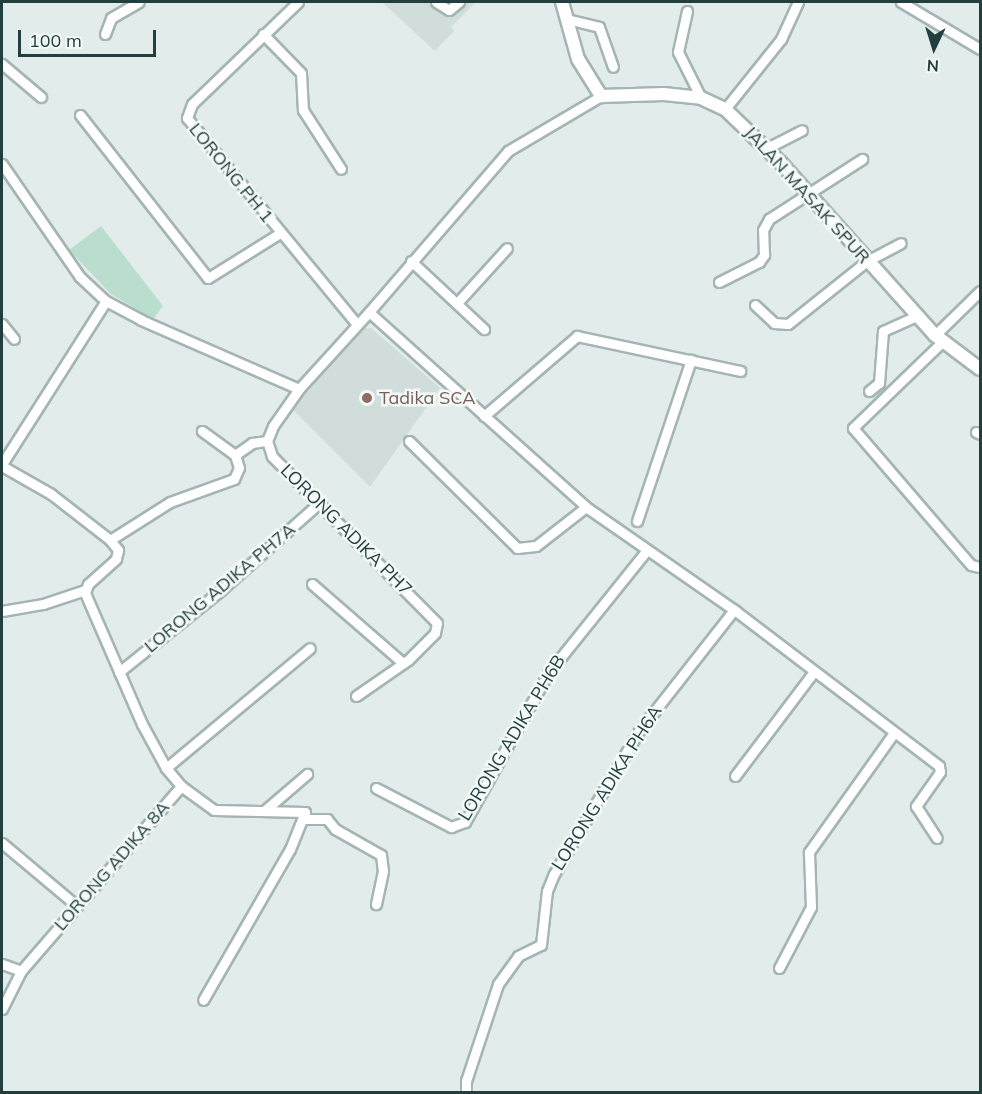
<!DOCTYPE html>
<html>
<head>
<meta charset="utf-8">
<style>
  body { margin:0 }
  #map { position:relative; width:982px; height:1094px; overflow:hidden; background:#e2edeb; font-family:Mulish,sans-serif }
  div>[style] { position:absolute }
  .built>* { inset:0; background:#d0ddda }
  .green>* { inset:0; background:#badece }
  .roads { filter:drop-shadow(2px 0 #a5b5b4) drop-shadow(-2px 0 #a5b5b4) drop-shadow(0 2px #a5b5b4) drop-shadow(0 -2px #a5b5b4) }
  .minor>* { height:9px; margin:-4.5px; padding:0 4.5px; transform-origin:4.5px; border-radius:4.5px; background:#fff }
  .tertiary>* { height:12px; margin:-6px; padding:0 6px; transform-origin:6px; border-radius:6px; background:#fff }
  .dots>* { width:16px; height:16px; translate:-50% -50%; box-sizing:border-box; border:3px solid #f3f9f8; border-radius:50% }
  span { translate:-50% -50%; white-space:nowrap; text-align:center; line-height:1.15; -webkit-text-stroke:5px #f3f9f8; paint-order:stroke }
  .street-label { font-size:18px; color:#223e3e }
  .education-label { font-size:18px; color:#785e54 }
  .left { translate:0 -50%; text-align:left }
  .frame { position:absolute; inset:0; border:3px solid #223e3e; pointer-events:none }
  .north { position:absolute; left:904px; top:18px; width:60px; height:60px; -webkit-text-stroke:4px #f3f9f8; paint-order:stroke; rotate:184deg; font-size:16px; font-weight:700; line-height:24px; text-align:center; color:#223e3e }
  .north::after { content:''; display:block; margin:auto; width:21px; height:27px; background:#223e3e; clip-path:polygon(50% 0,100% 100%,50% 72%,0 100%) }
  .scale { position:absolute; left:18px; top:30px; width:138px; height:27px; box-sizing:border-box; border:3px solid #223e3e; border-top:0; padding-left:8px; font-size:18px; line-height:21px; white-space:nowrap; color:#223e3e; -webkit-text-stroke:4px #f3f9f8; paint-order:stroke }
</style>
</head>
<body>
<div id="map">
  <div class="built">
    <i style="clip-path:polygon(382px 2px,476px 2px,451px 27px,454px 31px,435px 51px)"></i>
    <i style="clip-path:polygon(365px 328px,371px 328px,440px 388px,370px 487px,292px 409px)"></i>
  </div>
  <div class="green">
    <i style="clip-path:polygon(101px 226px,163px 306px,153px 319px,111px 294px,69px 250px)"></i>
  </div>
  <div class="roads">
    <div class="minor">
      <i style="left:298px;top:2px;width:147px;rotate:136.1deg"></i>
      <i style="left:192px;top:104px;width:15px;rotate:110deg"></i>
      <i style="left:187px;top:118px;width:267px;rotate:50.5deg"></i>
      <i style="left:436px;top:2px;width:15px;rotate:32deg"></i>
      <i style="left:449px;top:10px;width:13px;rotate:-39deg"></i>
      <i style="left:901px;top:2px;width:92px;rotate:30.7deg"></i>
      <i style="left:687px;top:11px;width:42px;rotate:102.4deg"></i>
      <i style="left:678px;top:52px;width:51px;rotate:63.4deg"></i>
      <i style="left:567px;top:19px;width:33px;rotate:14deg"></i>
      <i style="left:599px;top:27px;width:42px;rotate:70.7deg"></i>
      <i style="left:105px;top:34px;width:17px;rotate:-69deg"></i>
      <i style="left:111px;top:18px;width:32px;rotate:-30deg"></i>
      <i style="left:263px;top:34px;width:54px;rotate:45.7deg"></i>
      <i style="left:301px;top:73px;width:37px;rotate:87deg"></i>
      <i style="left:303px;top:110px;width:70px;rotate:57.2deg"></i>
      <i style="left:2px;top:64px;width:51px;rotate:40.2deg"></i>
      <i style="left:601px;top:96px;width:108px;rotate:149.4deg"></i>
      <i style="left:508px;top:151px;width:213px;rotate:130.8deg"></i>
      <i style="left:369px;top:312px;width:292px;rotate:41.9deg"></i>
      <i style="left:586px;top:507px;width:184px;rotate:34.8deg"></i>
      <i style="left:737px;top:612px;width:254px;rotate:37.3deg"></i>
      <i style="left:939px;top:766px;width:6px;rotate:81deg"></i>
      <i style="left:940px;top:772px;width:42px;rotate:125.2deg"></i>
      <i style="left:916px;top:806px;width:38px;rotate:57deg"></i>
      <i style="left:725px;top:109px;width:90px;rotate:-51.3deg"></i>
      <i style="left:781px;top:39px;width:41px;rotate:-65.3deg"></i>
      <i style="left:80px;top:115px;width:207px;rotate:51.9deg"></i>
      <i style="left:208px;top:278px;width:85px;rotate:-32deg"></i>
      <i style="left:767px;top:148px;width:39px;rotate:-27deg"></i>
      <i style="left:2px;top:164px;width:137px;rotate:55.4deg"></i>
      <i style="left:80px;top:277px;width:35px;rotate:43deg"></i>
      <i style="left:106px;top:301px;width:40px;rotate:28deg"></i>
      <i style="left:141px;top:320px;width:172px;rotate:23.6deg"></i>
      <i style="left:411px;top:261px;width:100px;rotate:43deg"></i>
      <i style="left:719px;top:282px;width:45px;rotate:-26.6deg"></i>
      <i style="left:759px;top:262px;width:9px;rotate:-54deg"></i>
      <i style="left:764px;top:255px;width:25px;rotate:-92deg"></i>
      <i style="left:763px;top:230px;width:13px;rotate:-61deg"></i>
      <i style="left:769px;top:219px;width:111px;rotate:-32.8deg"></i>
      <i style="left:457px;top:303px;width:74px;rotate:-47.7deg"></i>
      <i style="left:755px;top:305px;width:26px;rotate:43deg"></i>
      <i style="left:774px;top:323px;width:14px;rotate:4deg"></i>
      <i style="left:788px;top:324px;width:101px;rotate:-38.6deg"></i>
      <i style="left:867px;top:261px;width:38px;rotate:-28deg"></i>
      <i style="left:2px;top:324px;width:19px;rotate:51deg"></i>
      <i style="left:935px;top:335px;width:63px;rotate:-44.4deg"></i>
      <i style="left:942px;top:342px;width:124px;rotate:136deg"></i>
      <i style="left:853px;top:428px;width:169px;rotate:49.3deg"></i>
      <i style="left:963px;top:556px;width:12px;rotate:48deg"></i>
      <i style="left:971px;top:565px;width:9px;rotate:13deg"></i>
      <i style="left:869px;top:391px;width:13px;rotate:-39deg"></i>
      <i style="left:879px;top:383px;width:52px;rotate:-85.6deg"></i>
      <i style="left:883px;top:331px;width:37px;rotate:-24deg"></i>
      <i style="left:484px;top:416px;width:123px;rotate:-40.7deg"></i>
      <i style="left:577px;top:336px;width:167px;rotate:12.1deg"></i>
      <i style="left:976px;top:432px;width:4px;rotate:27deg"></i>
      <i style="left:409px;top:441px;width:152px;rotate:44.7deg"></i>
      <i style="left:517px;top:548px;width:19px;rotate:-6deg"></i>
      <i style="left:536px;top:546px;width:63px;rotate:-38deg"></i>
      <i style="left:235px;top:455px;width:21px;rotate:-35deg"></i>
      <i style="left:252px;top:443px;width:15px;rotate:-8deg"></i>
      <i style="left:2px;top:464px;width:193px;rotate:-57.5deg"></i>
      <i style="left:2px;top:466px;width:56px;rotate:29.7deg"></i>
      <i style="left:51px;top:494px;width:75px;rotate:37.9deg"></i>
      <i style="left:110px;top:540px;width:13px;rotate:51deg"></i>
      <i style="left:118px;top:550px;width:9px;rotate:103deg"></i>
      <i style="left:116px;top:559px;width:38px;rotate:138deg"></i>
      <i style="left:88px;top:584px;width:9px;rotate:108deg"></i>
      <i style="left:85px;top:593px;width:143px;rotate:66.5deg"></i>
      <i style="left:142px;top:724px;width:50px;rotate:61.4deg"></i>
      <i style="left:166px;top:768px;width:23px;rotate:50deg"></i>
      <i style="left:181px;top:786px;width:41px;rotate:36deg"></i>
      <i style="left:214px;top:810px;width:91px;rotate:1.3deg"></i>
      <i style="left:305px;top:812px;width:40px;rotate:112deg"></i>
      <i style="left:290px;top:849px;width:174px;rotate:119.9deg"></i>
      <i style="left:637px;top:521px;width:170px;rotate:-71.5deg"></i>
      <i style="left:110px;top:540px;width:71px;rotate:-32.3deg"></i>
      <i style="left:170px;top:502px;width:68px;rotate:-19.8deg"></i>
      <i style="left:234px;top:479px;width:12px;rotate:-66deg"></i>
      <i style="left:239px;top:468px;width:14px;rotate:-107deg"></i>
      <i style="left:235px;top:455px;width:41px;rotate:-144deg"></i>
      <i style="left:312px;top:584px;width:121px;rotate:41deg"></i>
      <i style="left:2px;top:611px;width:42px;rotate:-9.7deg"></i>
      <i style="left:43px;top:604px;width:44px;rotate:-18.4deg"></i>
      <i style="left:119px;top:672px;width:131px;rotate:-38.8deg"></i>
      <i style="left:221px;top:590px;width:131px;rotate:-41.6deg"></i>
      <i style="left:356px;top:696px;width:63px;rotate:-34.7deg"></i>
      <i style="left:408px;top:660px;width:38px;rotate:-45deg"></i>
      <i style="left:435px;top:633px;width:10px;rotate:-79deg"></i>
      <i style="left:437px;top:623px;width:235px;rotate:-134.7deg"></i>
      <i style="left:272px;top:456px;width:16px;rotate:-108deg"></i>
      <i style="left:267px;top:441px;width:16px;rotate:-68deg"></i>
      <i style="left:273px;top:426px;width:45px;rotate:-54.9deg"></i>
      <i style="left:299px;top:389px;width:104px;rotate:-47.7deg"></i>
      <i style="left:166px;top:768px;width:187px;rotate:-39.8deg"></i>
      <i style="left:735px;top:776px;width:129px;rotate:-52.9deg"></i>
      <i style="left:376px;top:788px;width:85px;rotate:27.5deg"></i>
      <i style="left:451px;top:827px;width:15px;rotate:-20deg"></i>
      <i style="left:465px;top:822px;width:172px;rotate:-60.8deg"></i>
      <i style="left:549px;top:672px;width:156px;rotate:-51.2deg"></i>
      <i style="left:264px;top:811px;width:57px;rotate:-40.7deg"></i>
      <i style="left:304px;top:819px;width:23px"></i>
      <i style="left:327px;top:819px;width:13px;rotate:51deg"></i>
      <i style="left:335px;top:829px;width:53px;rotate:29.5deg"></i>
      <i style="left:381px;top:855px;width:16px;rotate:83deg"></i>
      <i style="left:383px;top:871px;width:34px;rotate:102deg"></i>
      <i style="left:2px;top:843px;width:97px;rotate:40deg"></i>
      <i style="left:2px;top:964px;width:20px;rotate:20deg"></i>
      <i style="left:779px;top:968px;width:69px;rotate:-62.3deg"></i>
      <i style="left:811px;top:907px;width:55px;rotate:-92.1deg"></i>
      <i style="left:809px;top:852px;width:146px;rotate:-54.5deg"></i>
      <i style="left:2px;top:1009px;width:42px;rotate:-63.4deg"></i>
      <i style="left:21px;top:971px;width:245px;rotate:-49.1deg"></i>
      <i style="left:466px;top:1092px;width:11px;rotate:-90deg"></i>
      <i style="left:466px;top:1081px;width:102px;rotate:-71.7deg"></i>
      <i style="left:498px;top:984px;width:34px;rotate:-54deg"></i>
      <i style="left:518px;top:956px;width:25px;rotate:-26deg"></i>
      <i style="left:541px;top:945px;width:54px;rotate:-83.7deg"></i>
      <i style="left:547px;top:891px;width:18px;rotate:-68deg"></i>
      <i style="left:554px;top:874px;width:166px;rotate:-59.3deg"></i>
      <i style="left:639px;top:731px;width:154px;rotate:-51.9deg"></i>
    </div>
    <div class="tertiary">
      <i style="left:562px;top:2px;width:59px;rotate:74.3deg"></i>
      <i style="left:578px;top:59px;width:44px;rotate:58.1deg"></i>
      <i style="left:601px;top:96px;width:63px;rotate:-1.8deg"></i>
      <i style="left:664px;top:94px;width:37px;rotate:6deg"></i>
      <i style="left:701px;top:98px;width:26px;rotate:25deg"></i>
      <i style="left:725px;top:109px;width:78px;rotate:44deg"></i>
      <i style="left:781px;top:163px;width:231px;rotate:48.2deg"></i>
      <i style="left:935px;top:335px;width:56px;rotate:37.1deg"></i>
    </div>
  </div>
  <div class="dots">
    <i style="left:367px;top:398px;background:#8d6e63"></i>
  </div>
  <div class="street-label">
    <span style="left:231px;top:173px;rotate:51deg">LORONG PH 1</span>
    <span style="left:807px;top:195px;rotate:48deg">JALAN MASAK SPUR</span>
    <span style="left:346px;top:530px;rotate:45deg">LORONG ADIKA PH7</span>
    <span style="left:220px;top:588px;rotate:-40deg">LORONG ADIKA PH7A</span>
    <span style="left:512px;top:738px;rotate:-59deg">LORONG ADIKA PH6B</span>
    <span style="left:607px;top:788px;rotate:-58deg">LORONG ADIKA PH6A</span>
    <span style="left:112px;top:866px;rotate:-49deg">LORONG ADIKA 8A</span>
  </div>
  <div class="education-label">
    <span class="left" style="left:379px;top:398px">Tadika SCA</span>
  </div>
  <div class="frame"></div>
  <div class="north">N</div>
  <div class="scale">100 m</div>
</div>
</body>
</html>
